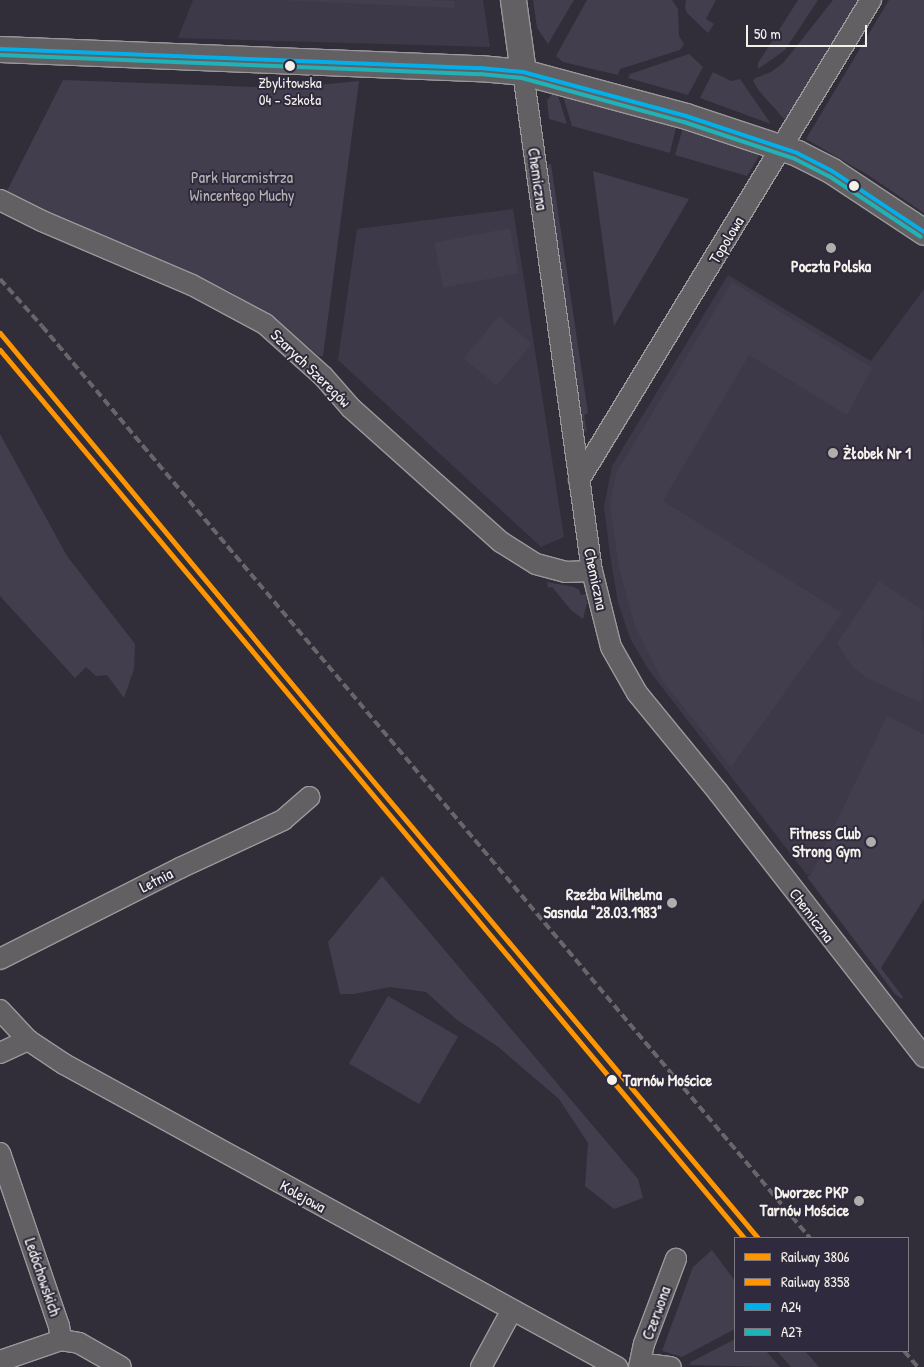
<!DOCTYPE html>
<html>
<head>
<meta charset="utf-8">
<style>
  body { margin:0 }
  #map { position:relative; width:924px; height:1367px; overflow:hidden; background:#312e39; font-family:"Patrick Hand",sans-serif }
  div>[style] { position:absolute }
  .built>* { inset:0; background:#3e3948 }
  .green>* { inset:0; background:#423e4d; transform-origin:0 0 }
  .roads { filter:drop-shadow(1px 0 #9a989b) drop-shadow(-1px 0 #9a989b) drop-shadow(0 1px #9a989b) drop-shadow(0 -1px #9a989b) }
  .minor>* { height:20px; margin:-10px; padding:0 10px; transform-origin:10px; border-radius:10px; background:#626063 }
  .tertiary>* { height:25px; margin:-12.5px; padding:0 12.5px; transform-origin:12.5px; border-radius:12.5px; background:#626063 }
  .rail>* { height:4px; margin-top:-2px; transform-origin:0; background:repeating-linear-gradient(90deg,#68666b 0 8px,transparent 0 12px) }
  .bus-1>* { height:4px; margin:-2px; padding:0 2px; transform-origin:2px; border-radius:2px; background:#03afe9 }
  .bus-2>* { height:4px; margin:-2px; padding:0 2px; transform-origin:2px; border-radius:2px; background:#20b2b6 }
  .rail-1>* { height:5px; margin:-2.5px; padding:0 2.5px; transform-origin:2.5px; border-radius:2.5px; background:#ff9500 }
  .rail-2>* { height:5px; margin:-2.5px; padding:0 2.5px; transform-origin:2.5px; border-radius:2.5px; background:#ff9500 }
  .dots>* { width:14px; height:14px; translate:-50% -50%; box-sizing:border-box; border:2px solid #2f2a3d; border-radius:50% }
  span { translate:-50% -50%; white-space:nowrap; text-align:center; line-height:1.15; -webkit-text-stroke:4px #2f2a3d; paint-order:stroke }
  .bus-label { font-size:15px; color:#f4f1e8 }
  .park-label { font-size:16px; color:#b7b3b3 }
  .street-label { font-size:16px; color:#f4f1e8 }
  .poi-label { font-size:16px; color:#f4f1e8; font-weight:700 }
  .left { translate:0 -50%; text-align:left }
  .right { translate:-100% -50%; text-align:right }
  .stop-label { font-size:16px; color:#f4f1e8; font-weight:700 }
  .legend { position:absolute; left:734px; top:1237px; width:175px; height:115px; box-sizing:border-box; background:#2f2a3d; border:1px solid #7e7a81; margin:0; padding:6px 9px; list-style:none; font-size:15px; color:#f4f1e8 }
  .legend li { display:flex; align-items:center; gap:10px; height:25px }
  .legend b { width:25px; border:1px solid #7e7a81 }
  .scale { position:absolute; left:746px; top:25px; width:121px; height:22px; box-sizing:border-box; border:2px solid #f4f1e8; border-top:0; padding-left:6px; font-size:15px; line-height:18px; white-space:nowrap; color:#f4f1e8; -webkit-text-stroke:4px #2f2a3d; paint-order:stroke }
</style>
</head>
<body>
<div id="map">
  <div class="built">
    <i style="clip-path:polygon(193px 0,483px 0,490px 47px,178px 38px)"></i>
    <i style="clip-path:polygon(513px 209px,564px 537px,541px 547px,338px 360px,357px 229px)"></i>
    <i style="clip-path:polygon(728px 275px,871px 361px,924px 289px,924px 734px,887px 717px,811px 874px,807px 875px,648px 669px,630px 638px,618px 603px,611px 561px,604px 507px,612px 466px)"></i>
  </div>
  <div class="green">
    <i style="clip-path:polygon(276px 0,427px 0,455px 1px,454px 8px)"></i>
    <i style="clip-path:polygon(533px 0,574px 0,548px 44px,537px 28px)"></i>
    <i style="clip-path:polygon(587px 0,672px 0,678px 9px,679px 36px,684px 44px,680px 50px,620px 69px,618px 75px,563px 62px,556px 56px)"></i>
    <i style="clip-path:polygon(686px 0,716px 0,706px 19px,714px 24px,708px 33px,687px 13px,685px 8px)"></i>
    <i style="clip-path:polygon(798px 0,818px 0,785px 50px,758px 69px,758px 63px)"></i>
    <i style="clip-path:polygon(833px 0,858px 0,785px 120px,759px 91px,753px 81px,755px 78px,771px 72px,784px 62px)"></i>
    <i style="clip-path:polygon(889px 0,924px 0,924px 213px,868px 175px,806px 139px)"></i>
    <i style="clip-path:polygon(689px 54px,703px 67px,688px 95px,628px 78px,630px 74px)"></i>
    <i style="clip-path:polygon(713px 72px,731px 81px,740px 79px,771px 124px,700px 98px)"></i>
    <i style="clip-path:polygon(63px 80px,287px 88px,359px 81px,323px 356px,319px 356px,287px 329px,231px 292px,30px 204px,7px 191px)"></i>
    <i style="clip-path:polygon(553px 93px,557px 93px,567px 124px,549px 119px,547px 100px)"></i>
    <i style="clip-path:polygon(563px 96px,676px 127px,670px 153px,572px 126px)"></i>
    <i style="clip-path:polygon(518px 121px,522px 121px,554px 373px)"></i>
    <i style="clip-path:polygon(683px 128px,754px 151px,759px 156px,747px 176px,675px 155px)"></i>
    <i style="clip-path:polygon(551px 164px,588px 413px,584px 415px,587px 433px,584px 430px,545px 165px)"></i>
    <i style="clip-path:polygon(593px 171px,689px 199px,614px 326px)"></i>
    <i style="left:510px;top:228px;width:46px;height:77px;rotate:79deg"></i>
    <i style="clip-path:polygon(732px 282px,872px 368px,847px 415px,749px 355px,663px 501px,842px 613px,731px 767px,662px 680px,634px 624px,619px 567px,610px 506px,616px 473px)"></i>
    <i style="left:499px;top:316px;width:43px;height:55px;rotate:40deg"></i>
    <i style="clip-path:polygon(679px 333px,682px 333px,601px 467px,597px 468px)"></i>
    <i style="clip-path:polygon(0 434px,67px 556px,135px 644px,134px 669px,124px 698px,107px 675px,96px 676px,86px 667px,75px 678px,0 596px)"></i>
    <i style="clip-path:polygon(879px 581px,924px 611px,921px 636px,924px 649px,922px 703px,867px 678px,853px 667px,837px 643px)"></i>
    <i style="clip-path:polygon(547px 582px,574px 587px,579px 590px,581px 595px,586px 594px,587px 603px,583px 619px,571px 610px,552px 587px,548px 588px)"></i>
    <i style="clip-path:polygon(887px 716px,924px 734px,924px 899px,881px 968px,903px 997px,902px 999px,895px 994px,807px 877px,811px 874px)"></i>
    <i style="clip-path:polygon(382px 876px,638px 1179px,643px 1198px,614px 1209px,585px 1186px,588px 1143px,559px 1099px,497px 1046px,457px 1020px,426px 992px,390px 987px,354px 994px,340px 994px,328px 942px)"></i>
    <i style="left:388px;top:996px;width:81px;height:78px;rotate:30deg"></i>
    <i style="clip-path:polygon(712px 1250px,735px 1281px,735px 1329px,682px 1357px,662px 1351px,693px 1267px)"></i>
    <i style="clip-path:polygon(735px 1339px,735px 1351px,766px 1351px,780px 1367px,689px 1365px,691px 1362px)"></i>
    <i style="clip-path:polygon(777px 1351px,805px 1351px,819px 1367px,791px 1367px)"></i>
  </div>
  <div class="roads">
    <div class="minor">
      <i style="left:523px;top:72px;width:504px;rotate:82.13deg"></i>
      <i style="left:592px;top:571px;width:78px;rotate:76deg"></i>
      <i style="left:611px;top:647px;width:53px;rotate:60.5deg"></i>
      <i style="left:637px;top:693px;width:128px;rotate:50.7deg"></i>
      <i style="left:718px;top:792px;width:336px;rotate:52.1deg"></i>
      <i style="left:0;top:200px;width:47px;rotate:26.6deg"></i>
      <i style="left:42px;top:221px;width:163px;rotate:23.1deg"></i>
      <i style="left:192px;top:285px;width:83px;rotate:28.1deg"></i>
      <i style="left:265px;top:324px;width:78px;rotate:41.9deg"></i>
      <i style="left:323px;top:376px;width:43px;rotate:48.8deg"></i>
      <i style="left:351px;top:408px;width:201px;rotate:41.8deg"></i>
      <i style="left:501px;top:542px;width:41px;rotate:32.2deg"></i>
      <i style="left:536px;top:564px;width:30px;rotate:15deg"></i>
      <i style="left:565px;top:572px;width:27px;rotate:-2deg"></i>
      <i style="left:579px;top:480px;width:562px;rotate:-58.69deg"></i>
      <i style="left:0;top:959px;width:202px;rotate:-26.8deg"></i>
      <i style="left:180px;top:868px;width:114px;rotate:-25deg"></i>
      <i style="left:283px;top:820px;width:35px;rotate:-41deg"></i>
      <i style="left:0;top:1010px;width:41px;rotate:47deg"></i>
      <i style="left:28px;top:1040px;width:43px;rotate:33.7deg"></i>
      <i style="left:64px;top:1064px;width:631px;rotate:28.72deg"></i>
      <i style="left:0;top:1053px;width:31px;rotate:-25deg"></i>
      <i style="left:0;top:1153px;width:183px;rotate:71.2deg"></i>
      <i style="left:59px;top:1326px;width:14px;rotate:82deg"></i>
      <i style="left:61px;top:1340px;width:18px;rotate:9deg"></i>
      <i style="left:79px;top:1343px;width:48px;rotate:29.7deg"></i>
      <i style="left:0;top:1361px;width:65px;rotate:-19deg"></i>
      <i style="left:481px;top:1367px;width:65px;rotate:-61.5deg"></i>
      <i style="left:639px;top:1367px;width:24px;rotate:-78deg"></i>
      <i style="left:644px;top:1344px;width:91px;rotate:-69.4deg"></i>
      <i style="left:642px;top:1367px;width:12px;rotate:-9deg"></i>
      <i style="left:654px;top:1365px;width:17px;rotate:7deg"></i>
    </div>
    <div class="tertiary">
      <i style="left:513px;top:0;width:73px;rotate:82.1deg"></i>
      <i style="left:0;top:49px;width:480px;rotate:2.3deg"></i>
      <i style="left:480px;top:68px;width:43px;rotate:5.3deg"></i>
      <i style="left:523px;top:72px;width:169px;rotate:15.1deg"></i>
      <i style="left:686px;top:116px;width:117px;rotate:18.4deg"></i>
      <i style="left:797px;top:153px;width:39px;rotate:27deg"></i>
      <i style="left:832px;top:171px;width:110px;rotate:33.5deg"></i>
    </div>
  </div>
  <div class="rail">
    <i style="left:0;top:279px;width:63px;rotate:48.2deg"></i>
    <i style="left:42px;top:326px;width:1192px;rotate:49.9deg"></i>
    <i style="left:904px;top:1351px;width:21px;rotate:49deg"></i>
  </div>
  <div class="bus-1">
    <i style="left:0;top:49px;width:480px;rotate:2.3deg"></i>
    <i style="left:480px;top:68px;width:43px;rotate:5.3deg"></i>
    <i style="left:523px;top:72px;width:169px;rotate:15.1deg"></i>
    <i style="left:686px;top:116px;width:117px;rotate:18.4deg"></i>
    <i style="left:797px;top:153px;width:39px;rotate:27deg"></i>
    <i style="left:832px;top:171px;width:110px;rotate:33.5deg"></i>
  </div>
  <div class="bus-2">
    <i style="left:0;top:55px;width:480px;rotate:2.3deg"></i>
    <i style="left:480px;top:74px;width:42px;rotate:5.4deg"></i>
    <i style="left:522px;top:78px;width:168px;rotate:15.2deg"></i>
    <i style="left:684px;top:122px;width:117px;rotate:18.4deg"></i>
    <i style="left:795px;top:159px;width:38px;rotate:27deg"></i>
    <i style="left:829px;top:176px;width:110px;rotate:33.5deg"></i>
  </div>
  <div class="rail-1">
    <i style="left:0;top:333px;width:533px;rotate:50.25deg"></i>
    <i style="left:341px;top:743px;width:647px;rotate:49.89deg"></i>
  </div>
  <div class="rail-2">
    <i style="left:0;top:350px;width:1158px;rotate:50.04deg"></i>
  </div>
  <div class="dots">
    <i style="left:290px;top:66px;background:#f4f1e8"></i>
    <i style="left:854px;top:186px;background:#f4f1e8"></i>
    <i style="left:831px;top:248px;background:#b0adab"></i>
    <i style="left:833px;top:453px;background:#b0adab"></i>
    <i style="left:871px;top:842px;background:#b0adab"></i>
    <i style="left:672px;top:903px;background:#b0adab"></i>
    <i style="left:612px;top:1080px;background:#f4f1e8"></i>
    <i style="left:859px;top:1201px;background:#b0adab"></i>
  </div>
  <div class="bus-label">
    <span style="left:290px;top:91px">Zbylitowska<br>04 - Szkoła</span>
  </div>
  <div class="park-label">
    <span style="left:242px;top:186px">Park Harcmistrza<br>Wincentego Muchy</span>
  </div>
  <div class="street-label">
    <span style="left:538px;top:179px;rotate:82deg">Chemiczna</span>
    <span style="left:726px;top:240px;rotate:-59deg">Topolowa</span>
    <span style="left:311px;top:368px;rotate:44deg">Szarych Szeregów</span>
    <span style="left:596px;top:579px;rotate:78deg">Chemiczna</span>
    <span style="left:156px;top:880px;rotate:-27deg">Letnia</span>
    <span style="left:812px;top:915px;rotate:53deg">Chemiczna</span>
    <span style="left:303px;top:1196px;rotate:29deg">Kolejowa</span>
    <span style="left:43px;top:1277px;rotate:71deg">Ledóchowskich</span>
    <span style="left:656px;top:1313px;rotate:-70deg">Czerwona</span>
  </div>
  <div class="poi-label">
    <span style="left:831px;top:266px">Poczta Polska</span>
    <span class="left" style="left:843px;top:453px">Żłobek Nr 1</span>
    <span class="right" style="left:861px;top:842px">Fitness Club<br>Strong Gym</span>
    <span class="right" style="left:662px;top:903px">Rzeźba Wilhelma<br>Sasnala "28.03.1983"</span>
    <span class="right" style="left:849px;top:1201px">Dworzec PKP<br>Tarnów Mościce</span>
  </div>
  <div class="stop-label">
    <span class="left" style="left:623px;top:1080px">Tarnów Mościce</span>
  </div>
  <ul class="legend">
  <li><b style="height:6px;background:#ff9500"></b>Railway 3806</li>
  <li><b style="height:6px;background:#ff9500"></b>Railway 8358</li>
  <li><b style="height:6px;background:#03afe9"></b>A24</li>
  <li><b style="height:6px;background:#20b2b6"></b>A27</li>
  </ul>
  <div class="scale">50 m</div>
</div>
</body>
</html>
